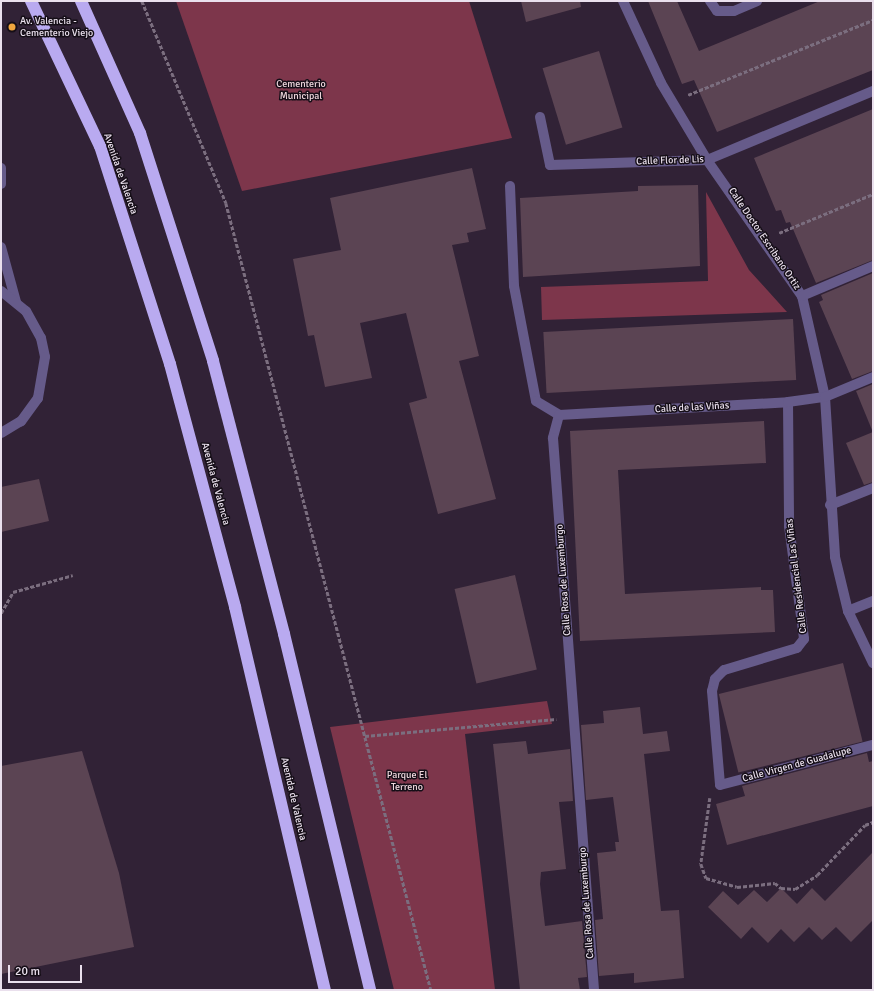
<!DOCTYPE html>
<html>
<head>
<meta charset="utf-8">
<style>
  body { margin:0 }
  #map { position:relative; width:874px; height:991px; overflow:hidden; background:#312236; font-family:Signika,sans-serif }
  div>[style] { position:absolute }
  .green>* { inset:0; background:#7d364b }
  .building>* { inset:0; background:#5b4453; transform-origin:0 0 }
  .path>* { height:2.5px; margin-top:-1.25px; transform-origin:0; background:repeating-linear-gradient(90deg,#7b6e7f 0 4px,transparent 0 6px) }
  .minor>* { height:10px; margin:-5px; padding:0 5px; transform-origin:5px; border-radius:5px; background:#665b8a }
  .highway>* { height:12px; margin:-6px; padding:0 6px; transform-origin:6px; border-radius:6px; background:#b9aaf0 }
  .dots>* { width:11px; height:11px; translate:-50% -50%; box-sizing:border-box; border:2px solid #150e17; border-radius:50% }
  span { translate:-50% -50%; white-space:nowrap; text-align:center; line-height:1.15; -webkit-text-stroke:3px #150e17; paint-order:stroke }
  .poi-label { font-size:10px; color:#eae0ed }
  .left { translate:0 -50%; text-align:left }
  .park-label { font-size:10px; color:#efd7dd }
  .street-label { font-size:10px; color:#eae0ed }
  .frame { position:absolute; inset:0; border:2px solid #eae0ed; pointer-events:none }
  .scale { position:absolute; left:8px; top:965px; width:74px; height:18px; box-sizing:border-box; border:2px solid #eae0ed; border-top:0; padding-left:5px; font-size:12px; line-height:14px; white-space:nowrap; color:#eae0ed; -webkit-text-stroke:3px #150e17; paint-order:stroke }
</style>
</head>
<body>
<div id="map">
  <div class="green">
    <i style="clip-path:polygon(176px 1px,469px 1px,512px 138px,242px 191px)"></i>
    <i style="clip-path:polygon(706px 192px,749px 270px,787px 312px,542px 320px,541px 287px,708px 281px)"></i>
    <i style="clip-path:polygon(547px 701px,552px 724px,465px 734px,495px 990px,394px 990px,330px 727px)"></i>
  </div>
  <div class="building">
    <i style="clip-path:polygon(521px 1px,580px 1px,581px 7px,526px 22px)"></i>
    <i style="clip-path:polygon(648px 1px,677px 1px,699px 51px,820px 1px,873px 1px,873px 70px,717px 132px,694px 80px,682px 84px)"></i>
    <i style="left:599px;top:51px;width:80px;height:59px;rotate:73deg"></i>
    <i style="clip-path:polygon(873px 109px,873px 260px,816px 283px,790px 222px,786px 223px,781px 210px,776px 211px,754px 158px)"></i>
    <i style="clip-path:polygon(472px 168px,486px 229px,467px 233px,469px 242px,452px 245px,479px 356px,459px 361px,496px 499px,438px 514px,409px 403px,427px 398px,406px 313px,360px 323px,372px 378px,325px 387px,314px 335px,308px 336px,293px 259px,341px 250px,330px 198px)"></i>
    <i style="clip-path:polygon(698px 185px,700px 266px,523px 277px,520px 198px,638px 191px,638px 186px)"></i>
    <i style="clip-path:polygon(873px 273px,873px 371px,852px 379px,819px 302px,823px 300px,821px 295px)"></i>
    <i style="left:793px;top:319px;width:61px;height:250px;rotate:87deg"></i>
    <i style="clip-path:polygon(873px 384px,873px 430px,872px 430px,856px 391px)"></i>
    <i style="clip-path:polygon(764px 421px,766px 463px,618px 470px,625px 594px,761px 587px,761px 590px,773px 590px,775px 632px,580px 641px,570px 431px)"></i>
    <i style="clip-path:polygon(873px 432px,873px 482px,864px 485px,846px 443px)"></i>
    <i style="clip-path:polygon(39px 479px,49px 521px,1px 532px,1px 487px)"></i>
    <i style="left:515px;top:575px;width:97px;height:62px;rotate:77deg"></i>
    <i style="left:843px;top:663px;width:81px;height:128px;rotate:76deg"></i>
    <i style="clip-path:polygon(640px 707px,643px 734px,667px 731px,670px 751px,644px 754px,661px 911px,679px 910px,684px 978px,634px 983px,634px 973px,599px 976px,595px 920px,603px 919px,597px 853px,616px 851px,615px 842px,619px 842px,613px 797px,586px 800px,581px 725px,604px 723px,603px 711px)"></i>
    <i style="clip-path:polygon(526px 741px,528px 754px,570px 749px,573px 801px,559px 802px,566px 869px,541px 872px,540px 884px,545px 926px,582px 921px,587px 977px,578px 978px,580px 990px,520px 990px,493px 744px)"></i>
    <i style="clip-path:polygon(82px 751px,119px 873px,134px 947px,1px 974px,1px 766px)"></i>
    <i style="clip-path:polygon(867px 753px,869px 762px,873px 761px,873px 806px,727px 845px,716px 804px,745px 796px,742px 786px)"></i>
    <i style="clip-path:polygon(873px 852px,873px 920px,851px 942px,836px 927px,822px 940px,809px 927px,794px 942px,781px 929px,768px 943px,752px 927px,741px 939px,708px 907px,723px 891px,738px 905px,754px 890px,767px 902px,781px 888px,797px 904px,812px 888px,825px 901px)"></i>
  </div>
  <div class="path">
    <i style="left:142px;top:1px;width:219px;rotate:67.4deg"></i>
    <i style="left:226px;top:203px;width:813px;rotate:75.4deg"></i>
    <i style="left:688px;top:95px;width:200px;rotate:-22.1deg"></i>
    <i style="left:779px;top:233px;width:102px;rotate:-22.5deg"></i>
    <i style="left:1px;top:613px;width:24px;rotate:-60deg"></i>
    <i style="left:13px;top:592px;width:62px;rotate:-15.8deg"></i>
    <i style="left:365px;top:736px;width:192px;rotate:-5.1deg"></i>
    <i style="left:710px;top:798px;width:67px;rotate:97.8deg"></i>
    <i style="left:701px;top:864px;width:15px;rotate:70deg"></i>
    <i style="left:706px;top:878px;width:32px;rotate:16deg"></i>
    <i style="left:737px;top:887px;width:38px;rotate:-6deg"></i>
    <i style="left:775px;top:883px;width:8px;rotate:40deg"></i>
    <i style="left:781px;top:888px;width:14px;rotate:4deg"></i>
    <i style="left:795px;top:889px;width:26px;rotate:-32deg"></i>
    <i style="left:817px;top:875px;width:69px;rotate:-46.2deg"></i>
    <i style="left:865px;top:825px;width:9px;rotate:-21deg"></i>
  </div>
  <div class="minor">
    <i style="left:623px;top:1px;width:90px;rotate:65.1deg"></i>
    <i style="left:661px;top:83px;width:90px;rotate:59.1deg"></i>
    <i style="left:707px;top:160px;width:166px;rotate:55.1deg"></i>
    <i style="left:802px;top:296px;width:104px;rotate:77.2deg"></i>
    <i style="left:825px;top:397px;width:160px;rotate:86.4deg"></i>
    <i style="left:835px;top:557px;width:56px;rotate:76.5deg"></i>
    <i style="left:848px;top:611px;width:58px;rotate:64.3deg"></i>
    <i style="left:710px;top:1px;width:12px;rotate:55deg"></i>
    <i style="left:717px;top:11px;width:17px"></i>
    <i style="left:734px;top:11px;width:25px;rotate:-23deg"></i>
    <i style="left:540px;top:117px;width:49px;rotate:78.2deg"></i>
    <i style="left:550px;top:165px;width:157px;rotate:-1.8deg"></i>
    <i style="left:707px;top:160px;width:180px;rotate:-22.6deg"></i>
    <i style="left:1px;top:168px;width:16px;rotate:90deg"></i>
    <i style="left:510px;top:186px;width:100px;rotate:87.7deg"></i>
    <i style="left:514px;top:286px;width:117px;rotate:79.2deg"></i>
    <i style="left:536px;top:401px;width:27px;rotate:31deg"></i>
    <i style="left:1px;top:247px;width:57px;rotate:74.7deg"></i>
    <i style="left:1px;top:291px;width:32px;rotate:39deg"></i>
    <i style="left:26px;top:311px;width:31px;rotate:61deg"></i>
    <i style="left:41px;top:338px;width:19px;rotate:78deg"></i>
    <i style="left:45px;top:357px;width:42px;rotate:99.7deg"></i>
    <i style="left:38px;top:398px;width:29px;rotate:126deg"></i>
    <i style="left:21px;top:421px;width:23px;rotate:149deg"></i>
    <i style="left:802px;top:296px;width:77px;rotate:-22.9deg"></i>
    <i style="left:788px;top:402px;width:124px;rotate:89.5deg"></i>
    <i style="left:789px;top:526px;width:114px;rotate:82.4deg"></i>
    <i style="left:804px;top:639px;width:11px;rotate:128deg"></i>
    <i style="left:797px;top:648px;width:76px;rotate:163.2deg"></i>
    <i style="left:724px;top:670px;width:13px;rotate:135deg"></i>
    <i style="left:715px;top:679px;width:12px;rotate:104deg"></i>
    <i style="left:712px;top:691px;width:94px;rotate:85.1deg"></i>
    <i style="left:720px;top:785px;width:158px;rotate:-14.7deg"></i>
    <i style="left:559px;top:415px;width:24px;rotate:105deg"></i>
    <i style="left:553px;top:438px;width:554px;rotate:85.75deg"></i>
    <i style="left:559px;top:415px;width:229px;rotate:-3.2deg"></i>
    <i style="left:788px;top:402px;width:37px;rotate:-8deg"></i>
    <i style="left:825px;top:397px;width:52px;rotate:-22.6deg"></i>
    <i style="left:830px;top:505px;width:46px;rotate:-21.6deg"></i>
    <i style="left:848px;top:611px;width:27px;rotate:-22deg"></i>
  </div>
  <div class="highway">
    <i style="left:31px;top:1px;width:161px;rotate:64.6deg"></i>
    <i style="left:100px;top:146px;width:229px;rotate:72.2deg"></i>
    <i style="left:170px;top:364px;width:252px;rotate:75deg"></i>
    <i style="left:235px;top:607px;width:393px;rotate:76.8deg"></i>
    <i style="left:81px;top:1px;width:145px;rotate:65.9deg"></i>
    <i style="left:140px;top:133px;width:239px;rotate:72.2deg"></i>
    <i style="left:213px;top:361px;width:282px;rotate:75.4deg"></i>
    <i style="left:284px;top:634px;width:366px;rotate:76.4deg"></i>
  </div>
  <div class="dots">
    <i style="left:12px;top:27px;background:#f0a63e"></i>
  </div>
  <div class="poi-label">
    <span class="left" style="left:20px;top:27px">Av. Valencia -<br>Cementerio Viejo</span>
  </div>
  <div class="park-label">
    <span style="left:301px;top:90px">Cementerio<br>Municipal</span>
    <span style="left:407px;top:781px">Parque El<br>Terreno</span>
  </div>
  <div class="street-label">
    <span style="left:670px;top:161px;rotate:-2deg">Calle Flor de Lis</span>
    <span style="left:120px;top:174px;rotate:71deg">Avenida de Valencia</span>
    <span style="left:764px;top:239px;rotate:56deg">Calle Doctor Escribano Ortiz</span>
    <span style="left:692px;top:408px;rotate:-3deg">Calle de las Viñas</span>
    <span style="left:215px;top:484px;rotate:75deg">Avenida de Valencia</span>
    <span style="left:797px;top:576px;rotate:-97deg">Calle Residencial Las Viñas</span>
    <span style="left:564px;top:580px;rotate:-94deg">Calle Rosa de Luxemburgo</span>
    <span style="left:797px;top:765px;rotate:-15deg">Calle Virgen de Guadalupe</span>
    <span style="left:293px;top:799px;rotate:77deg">Avenida de Valencia</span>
    <span style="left:587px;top:903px;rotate:-94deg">Calle Rosa de Luxemburgo</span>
  </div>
  <div class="frame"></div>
  <div class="scale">20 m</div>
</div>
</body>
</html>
